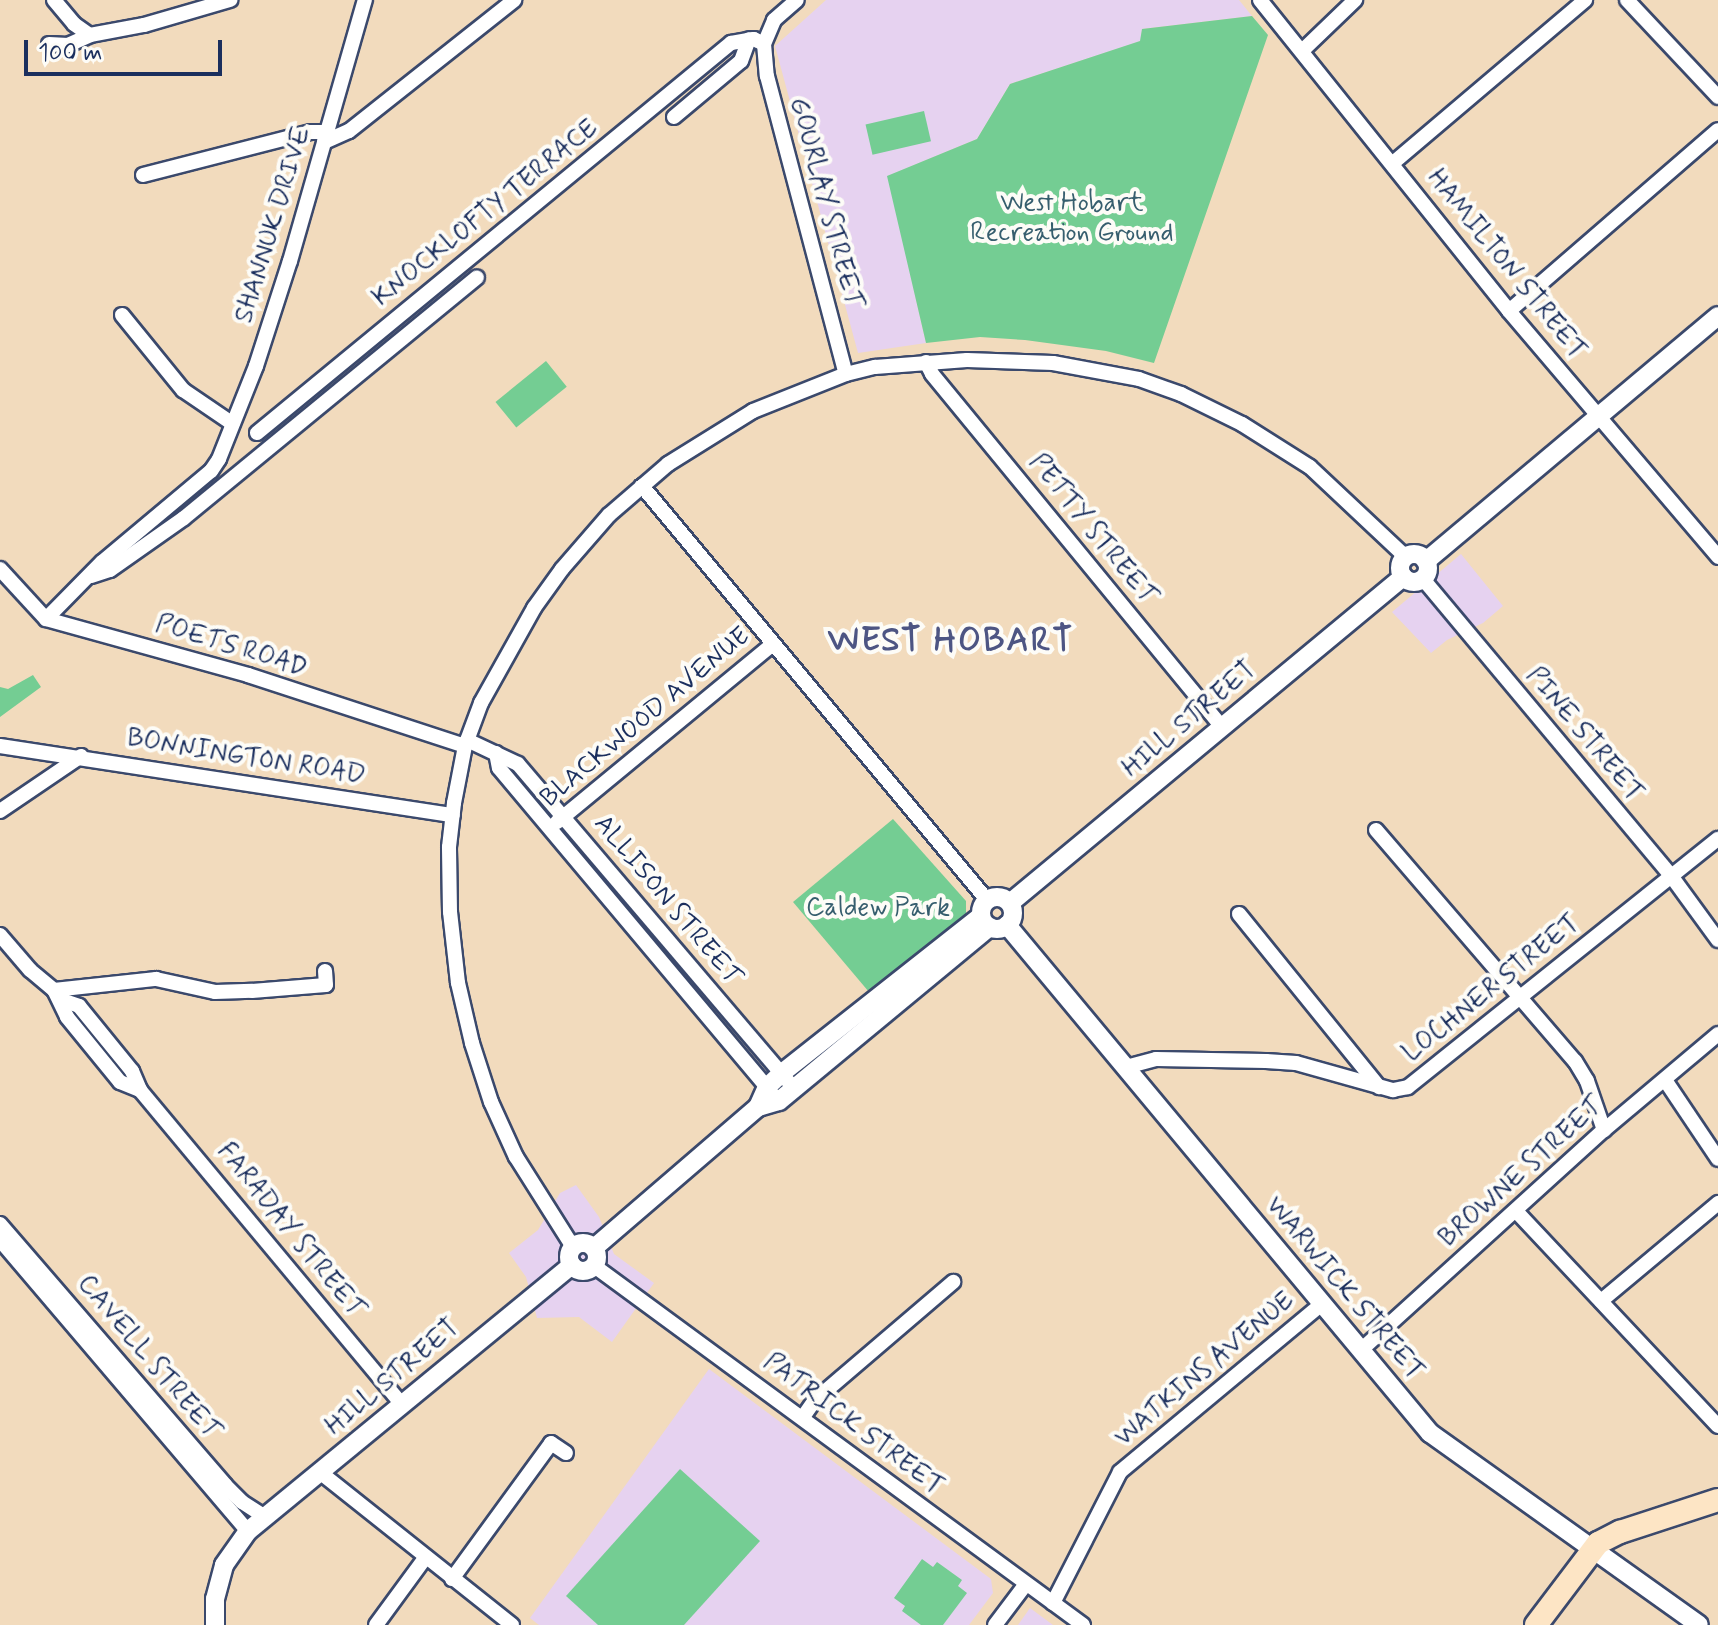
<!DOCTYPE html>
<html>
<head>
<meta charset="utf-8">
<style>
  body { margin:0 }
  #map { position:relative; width:1718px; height:1625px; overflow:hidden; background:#f2dbbd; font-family:Mynerve,sans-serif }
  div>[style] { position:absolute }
  .built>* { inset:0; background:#e6d2f0 }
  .green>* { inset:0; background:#74cd93; transform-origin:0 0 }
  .roads { filter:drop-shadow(2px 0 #3b496c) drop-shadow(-2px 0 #3b496c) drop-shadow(0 2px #3b496c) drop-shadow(0 -2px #3b496c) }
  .minor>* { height:14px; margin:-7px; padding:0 7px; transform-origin:7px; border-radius:7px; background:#fff }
  .tertiary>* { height:18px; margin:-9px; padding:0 9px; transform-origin:9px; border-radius:9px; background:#fff }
  .tertiary>.ring { margin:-9px; padding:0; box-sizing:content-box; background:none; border:18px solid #fff; border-radius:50% }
  .secondary>* { height:22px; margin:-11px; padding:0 11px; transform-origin:11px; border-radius:11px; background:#fde5c5 }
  span { translate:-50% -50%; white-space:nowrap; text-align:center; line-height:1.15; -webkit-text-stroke:8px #fdfcf7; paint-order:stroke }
  .street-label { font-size:26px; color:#1b2f5e }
  .park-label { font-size:26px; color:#365e6e }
  .district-label { font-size:34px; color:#4d5583; font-weight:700; letter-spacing:2px }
  .scale { position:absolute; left:24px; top:40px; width:198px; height:36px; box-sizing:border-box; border:4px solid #1b2f5e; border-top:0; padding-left:10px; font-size:24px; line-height:28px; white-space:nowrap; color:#1b2f5e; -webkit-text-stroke:6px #fdfcf7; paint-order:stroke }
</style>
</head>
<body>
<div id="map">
  <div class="built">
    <i style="clip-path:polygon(826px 0,1239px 0,1252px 16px,1142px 29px,1141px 41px,1010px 84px,977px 139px,888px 176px,926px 343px,858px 353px,775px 46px)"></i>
    <i style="clip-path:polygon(1461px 554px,1503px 606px,1483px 623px,1447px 640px,1431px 653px,1392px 612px)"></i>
    <i style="clip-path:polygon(576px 1185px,599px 1217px,614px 1254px,654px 1283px,612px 1342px,579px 1317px,537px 1318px,526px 1277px,509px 1253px,538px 1230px,560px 1193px)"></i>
    <i style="clip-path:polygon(709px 1369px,991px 1579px,993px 1593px,969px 1625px,539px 1625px,530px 1618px)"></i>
    <i style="clip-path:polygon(1030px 1608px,1053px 1625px,1018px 1625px)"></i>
  </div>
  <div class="green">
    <i style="clip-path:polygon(1252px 16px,1268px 35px,1154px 363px,1106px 351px,1025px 340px,980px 337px,926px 343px,887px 176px,977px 139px,1010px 84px,1140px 41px,1142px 29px)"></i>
    <i style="left:924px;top:111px;width:31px;height:60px;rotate:77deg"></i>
    <i style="left:546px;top:361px;width:33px;height:65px;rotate:51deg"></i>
    <i style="clip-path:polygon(33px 675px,41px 687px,0 717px,0 687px,8px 689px)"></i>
    <i style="clip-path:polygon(893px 819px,966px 901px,966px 918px,869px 992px,793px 902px)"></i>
    <i style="clip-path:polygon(680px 1469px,760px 1541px,684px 1625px,598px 1625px,566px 1596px)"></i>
    <i style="clip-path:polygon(922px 1559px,933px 1567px,937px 1562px,962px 1580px,958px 1586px,967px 1593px,943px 1625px,921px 1625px,902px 1611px,905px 1606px,894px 1598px)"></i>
  </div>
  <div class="roads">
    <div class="minor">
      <i style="left:54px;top:0;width:31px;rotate:50deg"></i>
      <i style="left:74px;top:24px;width:19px;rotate:35deg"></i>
      <i style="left:1260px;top:0;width:398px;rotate:51.3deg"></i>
      <i style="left:1509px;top:311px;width:323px;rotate:49.6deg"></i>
      <i style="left:1627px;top:0;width:133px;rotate:46.8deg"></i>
      <i style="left:49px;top:44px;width:19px;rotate:3deg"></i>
      <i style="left:68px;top:45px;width:24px;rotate:-24deg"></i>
      <i style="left:90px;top:35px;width:55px;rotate:-10.5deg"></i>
      <i style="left:144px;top:25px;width:90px;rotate:-16.2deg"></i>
      <i style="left:764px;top:44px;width:32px;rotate:85deg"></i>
      <i style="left:767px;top:76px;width:308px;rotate:75.2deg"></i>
      <i style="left:1302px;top:51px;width:74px;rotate:-43.9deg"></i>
      <i style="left:674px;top:117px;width:87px;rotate:-39.9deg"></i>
      <i style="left:741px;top:61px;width:23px;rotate:-70deg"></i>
      <i style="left:324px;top:142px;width:27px;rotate:-24deg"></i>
      <i style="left:349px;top:131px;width:211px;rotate:-38.4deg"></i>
      <i style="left:1393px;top:163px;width:252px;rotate:-40.3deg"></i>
      <i style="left:143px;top:175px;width:173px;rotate:-14.4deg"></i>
      <i style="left:311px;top:132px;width:16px"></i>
      <i style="left:1509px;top:311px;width:276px;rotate:-40.9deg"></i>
      <i style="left:122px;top:315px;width:97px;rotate:50.9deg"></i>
      <i style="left:183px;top:390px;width:60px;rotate:34.2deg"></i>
      <i style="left:926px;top:362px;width:13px;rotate:63deg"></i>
      <i style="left:932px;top:374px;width:457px;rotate:50.6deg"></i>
      <i style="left:257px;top:433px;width:614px;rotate:-39.45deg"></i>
      <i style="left:731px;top:43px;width:23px;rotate:-10deg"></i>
      <i style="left:754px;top:39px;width:11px;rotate:27deg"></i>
      <i style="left:764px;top:44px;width:26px;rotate:-67deg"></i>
      <i style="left:774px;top:20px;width:30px;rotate:-41deg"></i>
      <i style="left:642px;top:486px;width:539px;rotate:50.19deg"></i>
      <i style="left:0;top:569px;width:68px;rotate:47.4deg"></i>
      <i style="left:46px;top:619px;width:210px;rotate:15.5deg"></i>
      <i style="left:248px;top:675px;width:228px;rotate:18.1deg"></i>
      <i style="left:91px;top:576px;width:20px;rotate:-18deg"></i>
      <i style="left:110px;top:570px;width:90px;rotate:-35.1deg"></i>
      <i style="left:184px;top:518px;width:379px;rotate:-39.4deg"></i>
      <i style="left:1423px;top:579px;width:388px;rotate:50.1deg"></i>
      <i style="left:1672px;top:877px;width:78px;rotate:53.9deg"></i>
      <i style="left:46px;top:619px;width:80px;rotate:-45.5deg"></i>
      <i style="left:102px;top:562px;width:142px;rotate:-39.9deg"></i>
      <i style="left:211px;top:471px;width:14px;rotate:-56deg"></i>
      <i style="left:219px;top:459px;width:100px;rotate:-68.3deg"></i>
      <i style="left:256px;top:366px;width:110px;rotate:-72.1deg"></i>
      <i style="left:290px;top:261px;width:272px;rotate:-74deg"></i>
      <i style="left:467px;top:740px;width:56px;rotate:25.2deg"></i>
      <i style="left:518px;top:764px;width:426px;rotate:49.6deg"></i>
      <i style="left:0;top:746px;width:458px;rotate:8.7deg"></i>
      <i style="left:496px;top:753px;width:15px;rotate:79deg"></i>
      <i style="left:499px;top:768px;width:424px;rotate:50deg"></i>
      <i style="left:0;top:811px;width:98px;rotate:-34.2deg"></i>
      <i style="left:557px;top:822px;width:280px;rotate:-39.5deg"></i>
      <i style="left:1376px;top:830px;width:305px;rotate:49.3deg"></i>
      <i style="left:1575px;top:1061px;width:23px;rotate:59deg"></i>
      <i style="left:1587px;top:1081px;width:52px;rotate:70.9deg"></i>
      <i style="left:1239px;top:914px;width:223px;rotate:51deg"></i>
      <i style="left:0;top:935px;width:46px;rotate:49.4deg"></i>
      <i style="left:30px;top:970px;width:31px;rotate:40deg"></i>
      <i style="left:54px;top:990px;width:30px;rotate:64deg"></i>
      <i style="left:67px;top:1017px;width:84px;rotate:50.8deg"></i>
      <i style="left:120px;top:1082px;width:22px;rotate:22deg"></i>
      <i style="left:54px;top:990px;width:103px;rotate:-6.2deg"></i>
      <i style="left:156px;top:979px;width:60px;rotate:12.4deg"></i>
      <i style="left:215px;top:992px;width:37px;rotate:-2deg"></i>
      <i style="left:252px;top:991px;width:74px;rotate:-4.6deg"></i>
      <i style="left:326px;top:985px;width:14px;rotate:-94deg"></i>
      <i style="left:62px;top:1000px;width:18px;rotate:19deg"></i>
      <i style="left:79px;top:1006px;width:84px;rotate:50.8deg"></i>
      <i style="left:132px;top:1071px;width:21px;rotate:67deg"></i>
      <i style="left:140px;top:1090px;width:409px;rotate:50.2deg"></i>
      <i style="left:1126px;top:1067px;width:31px;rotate:-15deg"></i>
      <i style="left:1156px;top:1059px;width:110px;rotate:1deg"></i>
      <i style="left:1266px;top:1061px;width:30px;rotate:4deg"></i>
      <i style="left:1296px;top:1063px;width:101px;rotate:15.6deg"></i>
      <i style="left:1393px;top:1090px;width:15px;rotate:-11deg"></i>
      <i style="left:1408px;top:1087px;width:397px;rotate:-38.7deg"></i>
      <i style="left:1665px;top:1080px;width:95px;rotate:56.1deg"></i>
      <i style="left:1516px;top:1211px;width:295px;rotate:46.8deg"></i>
      <i style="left:0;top:1224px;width:345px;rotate:49.2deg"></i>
      <i style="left:225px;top:1485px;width:24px;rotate:45deg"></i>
      <i style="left:242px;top:1502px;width:27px;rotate:33deg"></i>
      <i style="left:0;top:1240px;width:382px;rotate:49.6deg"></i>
      <i style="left:573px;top:1247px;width:107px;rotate:-122.3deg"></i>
      <i style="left:516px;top:1157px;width:60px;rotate:-114.4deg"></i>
      <i style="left:491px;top:1102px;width:62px;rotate:-107.9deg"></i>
      <i style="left:472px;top:1043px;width:62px;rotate:-103.1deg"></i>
      <i style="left:458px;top:983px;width:71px;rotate:-96.4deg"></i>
      <i style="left:450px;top:912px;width:65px;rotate:-90.9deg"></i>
      <i style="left:449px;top:847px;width:44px;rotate:-83.5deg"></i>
      <i style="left:454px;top:803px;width:58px;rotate:-79.1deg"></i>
      <i style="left:465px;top:746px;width:46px;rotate:-69.6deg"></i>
      <i style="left:481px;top:703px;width:109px;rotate:-60.8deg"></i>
      <i style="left:534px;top:608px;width:48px;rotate:-54.3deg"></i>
      <i style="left:562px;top:569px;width:72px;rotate:-49deg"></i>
      <i style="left:609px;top:515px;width:78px;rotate:-40.8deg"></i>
      <i style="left:668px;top:464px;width:100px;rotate:-31.9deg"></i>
      <i style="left:753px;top:411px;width:100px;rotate:-21.7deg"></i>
      <i style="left:846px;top:374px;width:30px;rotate:-14deg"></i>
      <i style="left:875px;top:367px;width:92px;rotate:-4.4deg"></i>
      <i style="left:967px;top:360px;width:86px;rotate:2deg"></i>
      <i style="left:1053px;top:363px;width:87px;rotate:10.5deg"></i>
      <i style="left:1139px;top:379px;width:45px;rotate:19.7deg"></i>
      <i style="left:1181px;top:394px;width:68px;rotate:26.2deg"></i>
      <i style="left:1242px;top:424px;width:80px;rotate:32.3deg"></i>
      <i style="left:1310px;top:467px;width:132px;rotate:43.2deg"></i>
      <i style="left:593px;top:1265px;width:608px;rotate:36.3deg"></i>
      <i style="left:1601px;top:1301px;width:153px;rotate:-39.9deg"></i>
      <i style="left:1361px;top:1350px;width:328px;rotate:-42.2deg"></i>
      <i style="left:1604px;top:1130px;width:149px;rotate:-40.1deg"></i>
      <i style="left:803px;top:1417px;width:21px;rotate:-55deg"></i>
      <i style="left:815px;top:1400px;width:182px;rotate:-40.5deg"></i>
      <i style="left:321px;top:1473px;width:244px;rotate:38.5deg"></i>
      <i style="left:452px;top:1579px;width:168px;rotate:-53.9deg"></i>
      <i style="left:551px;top:1443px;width:18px;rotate:34deg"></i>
      <i style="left:1053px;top:1603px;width:147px;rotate:-62.9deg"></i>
      <i style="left:1120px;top:1472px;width:264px;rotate:-39.8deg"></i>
      <i style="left:376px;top:1625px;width:83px;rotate:-53.8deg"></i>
      <i style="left:995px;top:1625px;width:51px;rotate:-52.9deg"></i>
    </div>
    <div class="tertiary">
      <i class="ring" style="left:1400px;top:554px;width:10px;height:10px"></i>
      <i style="left:1426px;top:561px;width:381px;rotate:-40deg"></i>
      <i class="ring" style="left:981px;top:897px;width:14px;height:14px"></i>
      <i style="left:1010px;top:903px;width:511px;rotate:-39.68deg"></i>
      <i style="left:1007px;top:925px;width:661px;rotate:50.22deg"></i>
      <i style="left:1430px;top:1433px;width:330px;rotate:35.5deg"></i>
      <i style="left:758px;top:1107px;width:22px;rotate:-66deg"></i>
      <i style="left:767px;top:1087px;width:21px;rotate:-43deg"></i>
      <i style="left:782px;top:1073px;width:253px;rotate:-38.3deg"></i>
      <i class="ring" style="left:569px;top:1243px;width:10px;height:10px"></i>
      <i style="left:594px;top:1248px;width:216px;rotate:-40.7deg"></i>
      <i style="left:758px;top:1107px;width:22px;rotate:-16deg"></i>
      <i style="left:779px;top:1101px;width:273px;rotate:-39.6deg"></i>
      <i style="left:215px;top:1625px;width:26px;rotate:-90deg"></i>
      <i style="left:215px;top:1599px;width:35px;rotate:-75deg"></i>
      <i style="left:224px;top:1565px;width:42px;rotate:-54.8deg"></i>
      <i style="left:248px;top:1531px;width:419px;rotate:-39.4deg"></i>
    </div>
    <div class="secondary">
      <i style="left:1536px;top:1625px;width:103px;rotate:-52.9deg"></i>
      <i style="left:1598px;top:1543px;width:25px;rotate:-27deg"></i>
      <i style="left:1620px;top:1532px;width:103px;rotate:-18.1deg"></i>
    </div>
  </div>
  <div class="street-label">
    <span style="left:825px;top:203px;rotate:75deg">GOURLAY STREET</span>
    <span style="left:486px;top:214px;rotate:-39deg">KNOCKLOFTY TERRACE</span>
    <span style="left:274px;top:225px;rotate:-73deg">SHANNUK DRIVE</span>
    <span style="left:1506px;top:265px;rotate:51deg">HAMILTON STREET</span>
    <span style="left:1092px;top:530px;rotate:51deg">PETTY STREET</span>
    <span style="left:231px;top:647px;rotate:17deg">POETS ROAD</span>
    <span style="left:646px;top:718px;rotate:-40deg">BLACKWOOD AVENUE</span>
    <span style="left:1190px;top:720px;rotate:-40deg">HILL STREET</span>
    <span style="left:1584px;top:735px;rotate:50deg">PINE STREET</span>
    <span style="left:246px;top:758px;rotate:9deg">BONNINGTON ROAD</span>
    <span style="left:667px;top:901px;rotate:50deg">ALLISON STREET</span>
    <span style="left:1492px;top:989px;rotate:-39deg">LOCHNER STREET</span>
    <span style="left:1522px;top:1173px;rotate:-42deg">BROWNE STREET</span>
    <span style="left:290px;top:1231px;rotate:51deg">FARADAY STREET</span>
    <span style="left:1344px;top:1289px;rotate:50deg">WARWICK STREET</span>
    <span style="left:148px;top:1358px;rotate:50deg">CAVELL STREET</span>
    <span style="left:1205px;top:1370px;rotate:-40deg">WATKINS AVENUE</span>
    <span style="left:393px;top:1378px;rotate:-40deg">HILL STREET</span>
    <span style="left:853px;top:1425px;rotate:37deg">PATRICK STREET</span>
  </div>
  <div class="park-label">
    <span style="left:1072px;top:219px">West Hobart<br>Recreation Ground</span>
    <span style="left:878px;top:909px">Caldew Park</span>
  </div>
  <div class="district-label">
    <span style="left:951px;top:641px">WEST HOBART</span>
  </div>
  <div class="scale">100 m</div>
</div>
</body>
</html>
